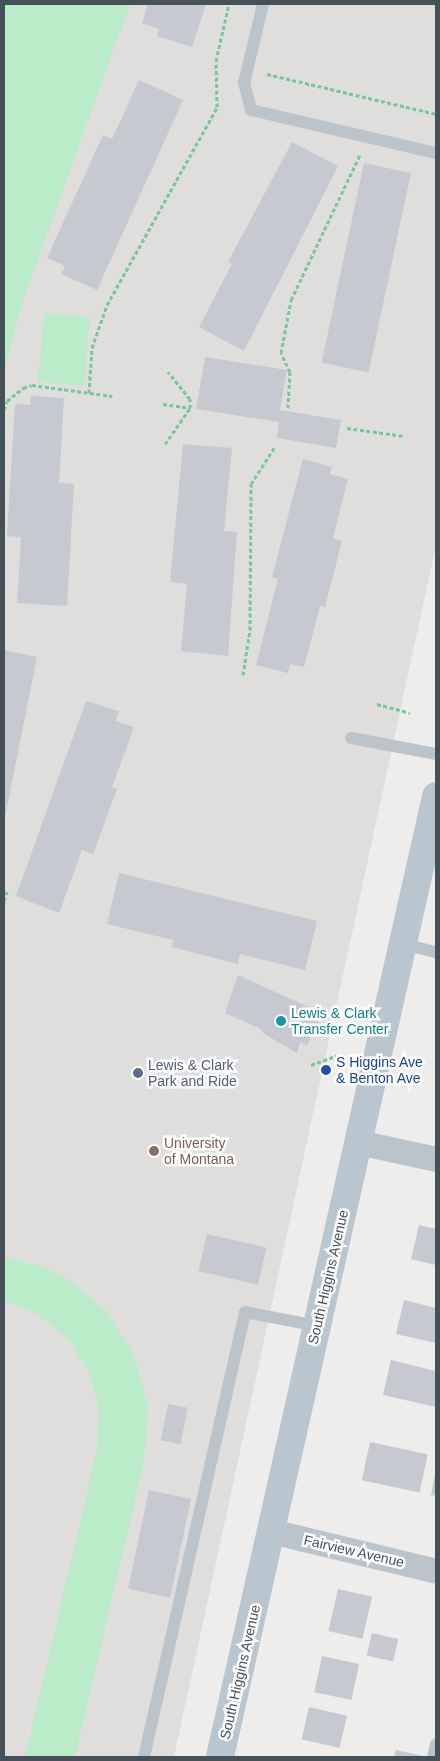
<!DOCTYPE html>
<html>
<head>
<meta charset="utf-8">
<style>
  body { margin:0 }
  #map { position:relative; width:440px; height:1761px; overflow:hidden; background:#efecec; font-family:Helvetica,sans-serif }
  div>[style] { position:absolute }
  .education>* { inset:0; background:#e0dddd }
  .green>* { inset:0; background:#bbecca; transform-origin:0 0 }
  .building>* { inset:0; background:#c6c9cf; transform-origin:0 0 }
  .path>* { height:3px; margin-top:-1.5px; transform-origin:0; background:repeating-linear-gradient(90deg,#75c899 0 4px,transparent 0 6.5px) }
  .service>* { height:12px; margin:-6px; padding:0 6px; transform-origin:6px; border-radius:6px; background:#bbc4cb }
  .minor>* { height:25px; margin:-12.5px; padding:0 12.5px; transform-origin:12.5px; border-radius:12.5px; background:#bbc4cb }
  .secondary>* { height:28px; margin:-14px; padding:0 14px; transform-origin:14px; border-radius:14px; background:#bac6cf }
  .dots>* { width:14px; height:14px; translate:-50% -50%; box-sizing:border-box; border:2px solid #fff; border-radius:50% }
  span { translate:-50% -50%; white-space:nowrap; text-align:center; line-height:1.15; -webkit-text-stroke:5px #fff; paint-order:stroke }
  .culture-label { font-size:14px; color:#0d838f }
  .left { translate:0 -50%; text-align:left }
  .transit-label { font-size:14px; color:#164399 }
  .service-label { font-size:14px; color:#4e5e75 }
  .education-label { font-size:14px; color:#785e54 }
  .street-label { font-size:14px; color:#455058 }
  .frame { position:absolute; inset:0; border:5px solid #455058; pointer-events:none }
</style>
</head>
<body>
<div id="map">
  <div class="education">
    <i style="clip-path:polygon(4px 4px,436px 4px,436px 545px,174px 1757px,4px 1757px)"></i>
  </div>
  <div class="green">
    <i style="clip-path:polygon(4px 4px,130px 4px,23px 301px,4px 371px)"></i>
    <i style="left:44px;top:313px;width:46px;height:69px;rotate:5deg"></i>
    <i style="clip-path:polygon(4px 1257px,44px 1267px,68px 1279px,108px 1313px,135px 1357px,148px 1408px,144px 1461px,75px 1757px,25px 1757px,97px 1450px,99px 1411px,89px 1372px,68px 1339px,37px 1314px,4px 1300px)"></i>
  </div>
  <div class="building">
    <i style="clip-path:polygon(148px 4px,206px 4px,192px 47px,157px 36px,159px 29px,142px 23px)"></i>
    <i style="clip-path:polygon(139px 80px,183px 100px,97px 290px,61px 274px,65px 266px,47px 258px,103px 135px,112px 139px)"></i>
    <i style="clip-path:polygon(292px 142px,338px 166px,244px 351px,199px 327px,232px 264px,228px 262px)"></i>
    <i style="left:364px;top:163px;width:48px;height:204px;rotate:12deg"></i>
    <i style="clip-path:polygon(205px 357px,287px 370px,280px 410px,341px 420px,336px 448px,277px 438px,279px 422px,196px 409px)"></i>
    <i style="clip-path:polygon(31px 396px,64px 398px,59px 483px,74px 484px,67px 606px,17px 603px,21px 537px,7px 536px,15px 404px,30px 405px)"></i>
    <i style="clip-path:polygon(183px 444px,232px 448px,224px 531px,237px 532px,228px 656px,181px 651px,187px 584px,170px 582px)"></i>
    <i style="clip-path:polygon(303px 459px,332px 467px,330px 474px,348px 479px,333px 538px,342px 541px,325px 607px,320px 606px,304px 667px,290px 664px,288px 673px,256px 665px,278px 579px,272px 577px)"></i>
    <i style="clip-path:polygon(4px 650px,37px 657px,5px 817px,4px 816px)"></i>
    <i style="clip-path:polygon(86px 701px,119px 711px,116px 721px,134px 727px,112px 787px,117px 789px,93px 854px,82px 850px,59px 913px,16px 896px)"></i>
    <i style="clip-path:polygon(119px 873px,317px 921px,305px 970px,240px 954px,238px 964px,172px 947px,173px 940px,107px 924px)"></i>
    <i style="clip-path:polygon(238px 975px,322px 1013px,307px 1046px,300px 1042px,297px 1053px,266px 1035px,259px 1028px,225px 1013px)"></i>
    <i style="clip-path:polygon(419px 1225px,436px 1229px,436px 1265px,411px 1259px)"></i>
    <i style="left:207px;top:1234px;width:61px;height:38px;rotate:13deg"></i>
    <i style="clip-path:polygon(404px 1300px,436px 1308px,436px 1343px,396px 1334px)"></i>
    <i style="clip-path:polygon(391px 1360px,436px 1371px,436px 1407px,383px 1395px)"></i>
    <i style="left:168px;top:1404px;width:20px;height:37px;rotate:11deg"></i>
    <i style="left:370px;top:1442px;width:59px;height:39px;rotate:12deg"></i>
    <i style="clip-path:polygon(435px 1473px,436px 1473px,436px 1496px,431px 1495px)"></i>
    <i style="left:149px;top:1490px;width:43px;height:101px;rotate:12deg"></i>
    <i style="left:338px;top:1589px;width:35px;height:43px;rotate:13deg"></i>
    <i style="left:372px;top:1633px;width:27px;height:23px;rotate:13deg"></i>
    <i style="left:322px;top:1656px;width:38px;height:37px;rotate:12deg"></i>
    <i style="left:309px;top:1707px;width:39px;height:33px;rotate:13deg"></i>
    <i style="clip-path:polygon(396px 1750px,423px 1756px,423px 1757px,394px 1757px)"></i>
  </div>
  <div class="path">
    <i style="left:267px;top:74px;width:174px;rotate:13.3deg"></i>
    <i style="left:89px;top:393px;width:45px;rotate:-86.2deg"></i>
    <i style="left:92px;top:348px;width:46px;rotate:-70.8deg"></i>
    <i style="left:107px;top:305px;width:227px;rotate:-60.9deg"></i>
    <i style="left:217px;top:107px;width:46px;rotate:-91.2deg"></i>
    <i style="left:216px;top:61px;width:58px;rotate:-77.2deg"></i>
    <i style="left:163px;top:404px;width:27px;rotate:8deg"></i>
    <i style="left:288px;top:408px;width:36px;rotate:-87deg"></i>
    <i style="left:290px;top:372px;width:21px;rotate:-115deg"></i>
    <i style="left:281px;top:353px;width:54px;rotate:-79.3deg"></i>
    <i style="left:291px;top:300px;width:161px;rotate:-64.6deg"></i>
    <i style="left:4px;top:410px;width:9px;rotate:-72deg"></i>
    <i style="left:7px;top:401px;width:21px;rotate:-39deg"></i>
    <i style="left:23px;top:388px;width:9px;rotate:-18deg"></i>
    <i style="left:32px;top:385px;width:81px;rotate:7.8deg"></i>
    <i style="left:347px;top:428px;width:58px;rotate:8deg"></i>
    <i style="left:165px;top:444px;width:44px;rotate:-55.2deg"></i>
    <i style="left:190px;top:408px;width:9px;rotate:-90deg"></i>
    <i style="left:190px;top:399px;width:35px;rotate:-129deg"></i>
    <i style="left:243px;top:675px;width:46px;rotate:-81.2deg"></i>
    <i style="left:250px;top:630px;width:146px;rotate:-89.6deg"></i>
    <i style="left:251px;top:484px;width:43px;rotate:-57.4deg"></i>
    <i style="left:377px;top:704px;width:34px;rotate:15deg"></i>
    <i style="left:4px;top:901px;width:10px;rotate:-73deg"></i>
    <i style="left:311px;top:1065px;width:27px;rotate:-20deg"></i>
  </div>
  <div class="service">
    <i style="left:263px;top:4px;width:81px;rotate:103.5deg"></i>
    <i style="left:244px;top:83px;width:28px;rotate:75deg"></i>
    <i style="left:251px;top:110px;width:190px;rotate:13.1deg"></i>
    <i style="left:351px;top:738px;width:86px;rotate:10.7deg"></i>
    <i style="left:403px;top:944px;width:34px;rotate:14deg"></i>
    <i style="left:144px;top:1757px;width:456px;rotate:-77.2deg"></i>
    <i style="left:245px;top:1312px;width:73px;rotate:11deg"></i>
    <i style="left:433px;top:1757px;width:13px;rotate:-77deg"></i>
  </div>
  <div class="minor">
    <i style="left:358px;top:1142px;width:80px;rotate:12.3deg"></i>
    <i style="left:271px;top:1531px;width:170px;rotate:13.6deg"></i>
  </div>
  <div class="secondary">
    <i style="left:220px;top:1757px;width:985px;rotate:-77.33deg"></i>
  </div>
  <div class="dots">
    <i style="left:281px;top:1021px;background:#0f9aa8"></i>
    <i style="left:326px;top:1070px;background:#1a4fb4"></i>
    <i style="left:138px;top:1073px;background:#5c6f8a"></i>
    <i style="left:154px;top:1151px;background:#8d6e63"></i>
  </div>
  <div class="culture-label">
    <span class="left" style="left:291px;top:1021px">Lewis &amp; Clark<br>Transfer Center</span>
  </div>
  <div class="transit-label">
    <span class="left" style="left:336px;top:1070px">S Higgins Ave<br>&amp; Benton Ave</span>
  </div>
  <div class="service-label">
    <span class="left" style="left:148px;top:1073px">Lewis &amp; Clark<br>Park and Ride</span>
  </div>
  <div class="education-label">
    <span class="left" style="left:164px;top:1151px">University<br>of Montana</span>
  </div>
  <div class="street-label">
    <span style="left:328px;top:1277px;rotate:-77deg">South Higgins Avenue</span>
    <span style="left:354px;top:1551px;rotate:13deg">Fairview Avenue</span>
    <span style="left:240px;top:1672px;rotate:-77deg">South Higgins Avenue</span>
  </div>
  <div class="frame"></div>
</div>
</body>
</html>
